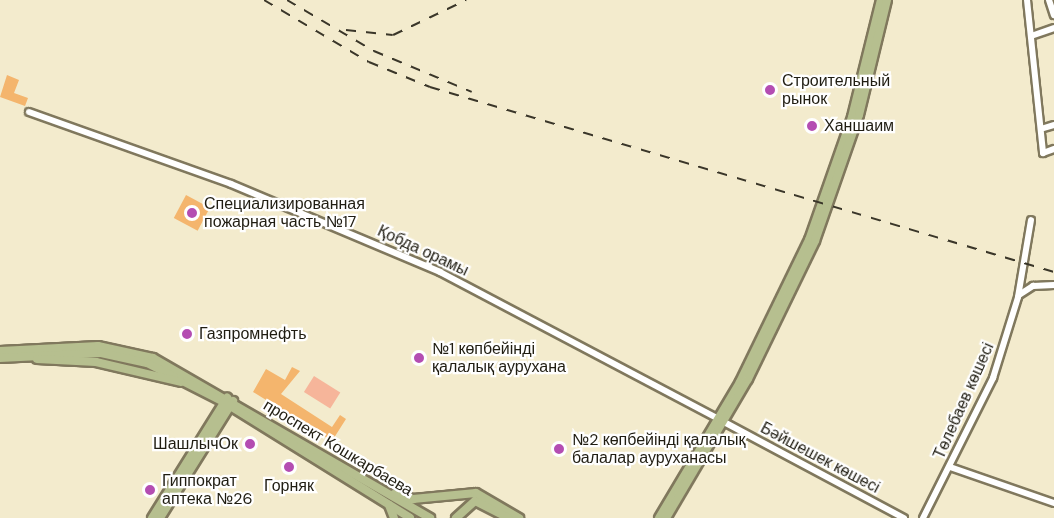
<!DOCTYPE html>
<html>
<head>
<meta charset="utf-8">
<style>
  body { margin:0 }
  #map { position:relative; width:1054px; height:518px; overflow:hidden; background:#f3ebcd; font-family:"DM Sans",sans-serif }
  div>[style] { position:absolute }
  .green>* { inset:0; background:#f6b59a; transform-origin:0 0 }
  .building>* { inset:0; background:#f4b56d; transform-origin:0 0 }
  .roads { filter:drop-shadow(2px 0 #80785d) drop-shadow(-2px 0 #80785d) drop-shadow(0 2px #80785d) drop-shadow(0 -2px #80785d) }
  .minor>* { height:6px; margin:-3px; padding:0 3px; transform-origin:3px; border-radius:3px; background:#fff }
  .major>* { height:8px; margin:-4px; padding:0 4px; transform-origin:4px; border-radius:4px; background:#b6bf8f }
  .rail>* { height:1.5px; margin-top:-0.75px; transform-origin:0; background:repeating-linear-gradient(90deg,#3a3629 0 10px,transparent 0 20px) }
  .dots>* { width:16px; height:16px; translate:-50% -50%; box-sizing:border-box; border:3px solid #fff; border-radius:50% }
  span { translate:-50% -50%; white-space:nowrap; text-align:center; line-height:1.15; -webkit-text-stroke:4.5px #fff; paint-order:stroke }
  .poi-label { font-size:16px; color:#201d12 }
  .left { translate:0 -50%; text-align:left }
  .right { translate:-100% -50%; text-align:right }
  .street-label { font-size:16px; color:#201d12 }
</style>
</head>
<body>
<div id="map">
  <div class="green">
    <i style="left:314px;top:376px;width:31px;height:19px;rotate:32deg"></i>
  </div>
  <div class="building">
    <i style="clip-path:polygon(7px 75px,19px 80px,14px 93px,28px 98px,25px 106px,0 97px)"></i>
    <i style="left:186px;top:195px;width:27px;height:26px;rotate:28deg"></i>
    <i style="clip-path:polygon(292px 367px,300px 371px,281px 394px,332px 427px,340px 415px,346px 419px,332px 441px,253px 392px,266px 369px,285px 380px)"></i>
  </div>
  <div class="roads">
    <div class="minor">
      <i style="left:1027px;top:0;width:154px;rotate:84deg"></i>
      <i style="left:1043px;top:153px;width:12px;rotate:-20deg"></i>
      <i style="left:1049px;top:0;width:16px;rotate:72deg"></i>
      <i style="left:1034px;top:35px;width:21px;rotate:-19deg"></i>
      <i style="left:29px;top:112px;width:214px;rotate:19.6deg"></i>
      <i style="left:231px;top:184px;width:227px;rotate:22.8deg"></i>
      <i style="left:440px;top:272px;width:315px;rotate:27.8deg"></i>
      <i style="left:1044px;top:128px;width:10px;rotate:-17deg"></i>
      <i style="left:1019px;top:295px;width:17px;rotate:-33deg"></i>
      <i style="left:1033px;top:286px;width:21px;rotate:-3deg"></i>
      <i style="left:724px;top:422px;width:204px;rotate:28.1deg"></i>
      <i style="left:950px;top:467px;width:110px;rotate:19.1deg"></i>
      <i style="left:923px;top:518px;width:157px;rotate:-63.4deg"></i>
      <i style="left:993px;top:378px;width:85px;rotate:-72.8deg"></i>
      <i style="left:1018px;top:297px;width:78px;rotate:-80.4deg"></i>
    </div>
    <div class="major">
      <i style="left:0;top:351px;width:98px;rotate:-2.9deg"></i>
      <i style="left:98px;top:346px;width:56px;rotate:12.3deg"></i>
      <i style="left:153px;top:358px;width:320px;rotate:30deg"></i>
      <i style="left:0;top:358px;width:101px;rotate:-2.8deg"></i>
      <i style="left:101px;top:353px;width:47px;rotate:12.3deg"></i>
      <i style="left:147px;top:363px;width:86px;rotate:26.9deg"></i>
      <i style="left:224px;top:402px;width:219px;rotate:31.9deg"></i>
      <i style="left:37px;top:359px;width:59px;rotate:2.9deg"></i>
      <i style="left:96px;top:362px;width:87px;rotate:13.2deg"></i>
      <i style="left:394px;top:494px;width:20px;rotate:15deg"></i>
      <i style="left:413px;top:499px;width:63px;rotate:-5.4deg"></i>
      <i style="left:476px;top:493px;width:50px;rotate:30.2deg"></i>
      <i style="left:389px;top:505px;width:14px;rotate:69deg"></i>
      <i style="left:152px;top:518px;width:142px;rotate:-58deg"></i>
      <i style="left:160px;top:518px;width:138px;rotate:-58deg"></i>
      <i style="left:456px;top:518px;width:25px;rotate:-42deg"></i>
      <i style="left:475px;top:501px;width:37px;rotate:27deg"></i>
      <i style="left:659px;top:518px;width:158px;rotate:-59.2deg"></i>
      <i style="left:740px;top:382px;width:158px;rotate:-64.1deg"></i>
      <i style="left:809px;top:240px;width:130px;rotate:-70.7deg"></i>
      <i style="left:852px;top:117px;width:121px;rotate:-76.1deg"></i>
      <i style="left:666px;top:518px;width:161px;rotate:-59.5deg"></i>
      <i style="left:748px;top:379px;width:153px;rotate:-64.1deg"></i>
      <i style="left:815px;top:241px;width:133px;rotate:-70.8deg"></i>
      <i style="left:859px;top:115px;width:118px;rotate:-76.3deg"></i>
    </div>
  </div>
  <div class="rail">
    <i style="left:264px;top:0;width:122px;rotate:30.6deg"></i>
    <i style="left:369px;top:62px;width:66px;rotate:22.3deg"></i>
    <i style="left:430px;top:87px;width:651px;rotate:16.51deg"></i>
    <i style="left:287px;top:0;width:101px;rotate:30.4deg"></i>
    <i style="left:374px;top:51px;width:106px;rotate:22.7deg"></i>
    <i style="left:346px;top:30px;width:47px;rotate:6.1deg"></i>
    <i style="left:393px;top:35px;width:81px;rotate:-25.6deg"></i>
  </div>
  <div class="dots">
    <i style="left:770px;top:90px;background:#b44db2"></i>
    <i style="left:812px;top:126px;background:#b44db2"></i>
    <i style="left:192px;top:213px;background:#b44db2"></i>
    <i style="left:187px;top:334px;background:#b44db2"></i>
    <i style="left:419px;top:358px;background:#b44db2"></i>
    <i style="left:250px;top:444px;background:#b44db2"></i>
    <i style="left:559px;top:449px;background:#b44db2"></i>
    <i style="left:289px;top:467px;background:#b44db2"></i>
    <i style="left:150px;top:490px;background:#b44db2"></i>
  </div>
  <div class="poi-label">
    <span class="left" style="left:782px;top:90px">Строительный<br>рынок</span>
    <span class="left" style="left:824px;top:126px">Ханшаим</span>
    <span class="left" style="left:204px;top:213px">Специализированная<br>пожарная часть №17</span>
    <span class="left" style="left:199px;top:334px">Газпромнефть</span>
    <span class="left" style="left:432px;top:358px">№1 көпбейінді<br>қалалық аурухана</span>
    <span class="left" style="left:572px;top:449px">№2 көпбейінді қалалық<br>балалар ауруханасы</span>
    <span class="right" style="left:238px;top:444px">ШашлычОк</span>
    <span class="left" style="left:162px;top:490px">Гиппократ<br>аптека №26</span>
    <span style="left:289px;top:486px">Горняк</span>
  </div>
  <div class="street-label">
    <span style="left:423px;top:251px;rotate:25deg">Қобда орамы</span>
    <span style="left:964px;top:401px;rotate:-66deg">Төлебаев көшесі</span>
    <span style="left:338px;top:448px;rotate:31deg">проспект Кошкарбаева</span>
    <span style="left:820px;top:458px;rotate:28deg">Бәйшешек көшесі</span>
  </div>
</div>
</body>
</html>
